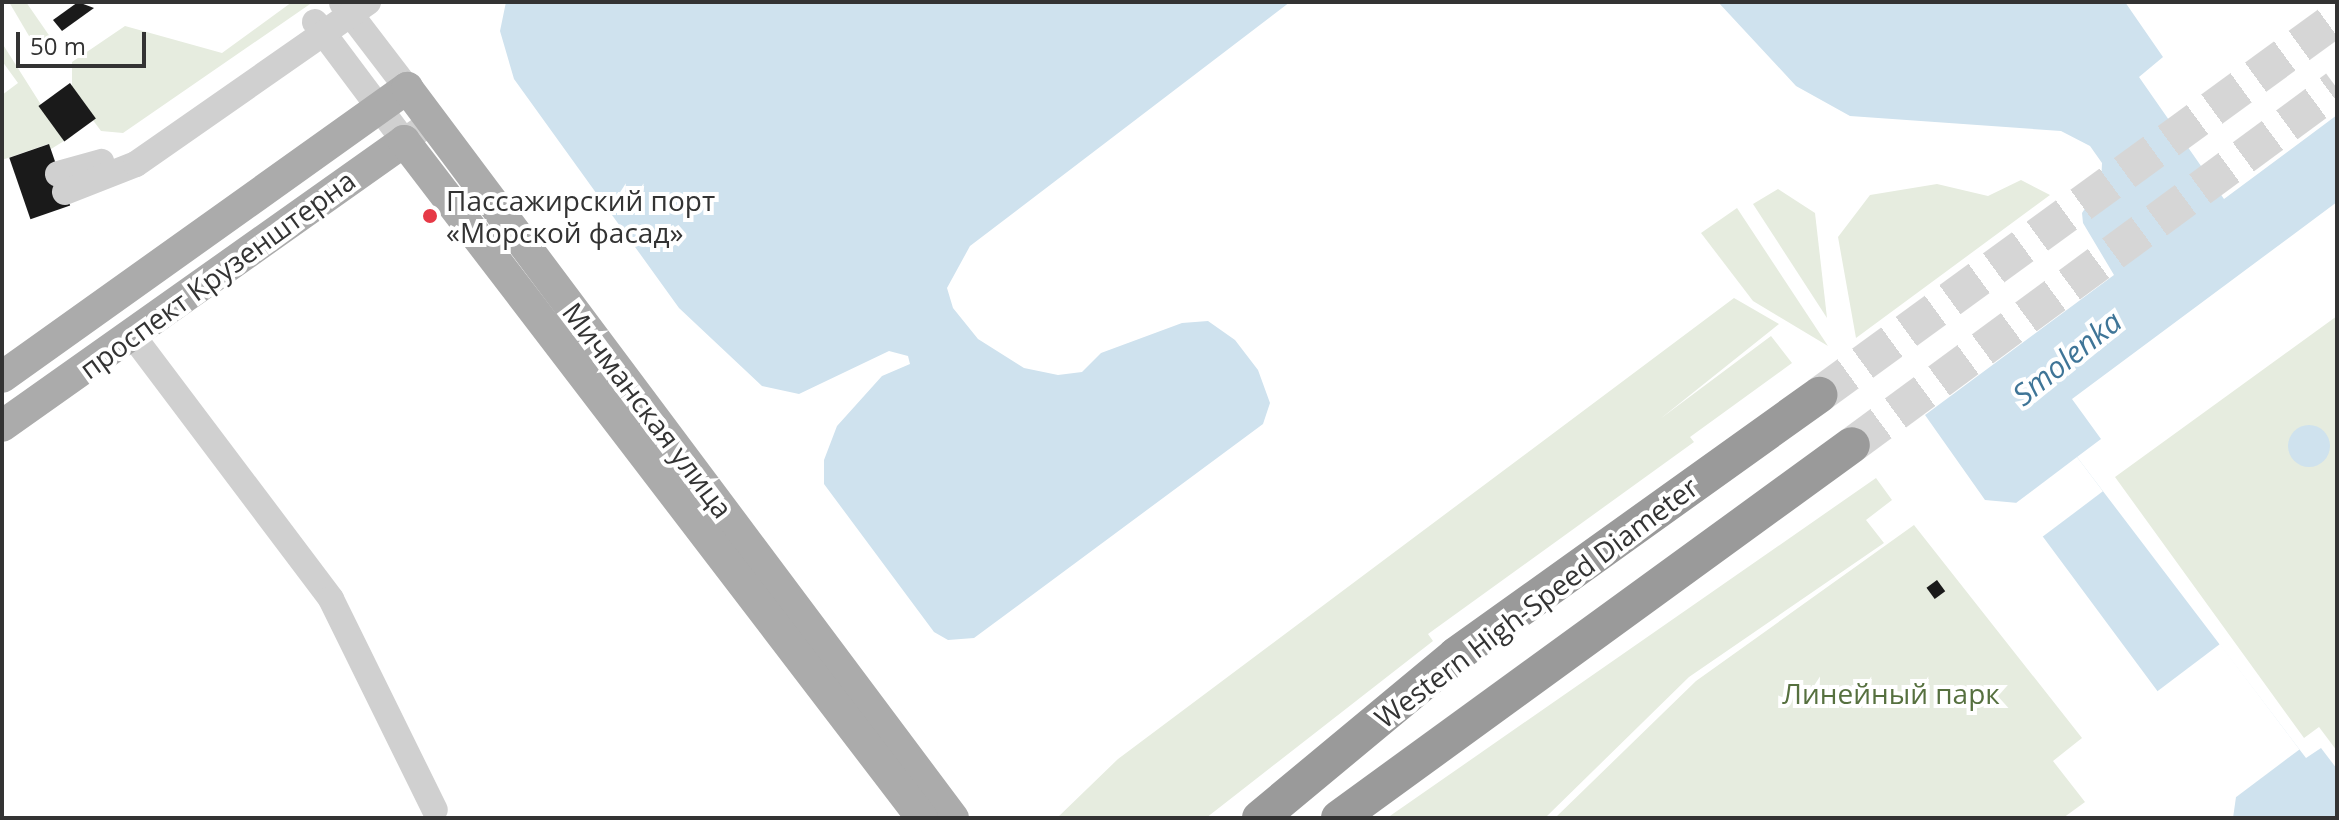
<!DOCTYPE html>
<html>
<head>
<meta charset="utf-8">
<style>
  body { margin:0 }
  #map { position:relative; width:2339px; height:820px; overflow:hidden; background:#fff; font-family:"Open Sans",sans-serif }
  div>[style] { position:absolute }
  .green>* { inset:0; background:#e6ecdf }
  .water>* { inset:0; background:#cfe2ee }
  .round { border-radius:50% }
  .pier>* { inset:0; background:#fff; transform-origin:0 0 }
  .building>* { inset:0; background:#1a1a1a; transform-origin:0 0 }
  .highway-tunnel>* { height:36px; margin-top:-18px; transform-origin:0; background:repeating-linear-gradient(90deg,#d6d6d6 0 36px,transparent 0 54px) }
  .minor>* { height:26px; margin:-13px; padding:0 13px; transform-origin:13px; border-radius:13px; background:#d0d0d0 }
  .major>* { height:32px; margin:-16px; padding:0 16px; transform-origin:16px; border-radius:16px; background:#ababab }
  .highway>* { height:36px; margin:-18px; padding:0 18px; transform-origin:18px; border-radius:18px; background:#9a9a9a }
  .dots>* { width:22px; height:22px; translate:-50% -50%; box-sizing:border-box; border:4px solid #fff; border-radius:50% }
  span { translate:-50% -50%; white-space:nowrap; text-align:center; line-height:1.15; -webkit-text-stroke:8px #fff; paint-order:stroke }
  .poi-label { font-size:28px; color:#333 }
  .left { translate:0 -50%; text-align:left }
  .street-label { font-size:28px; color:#333 }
  .park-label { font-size:28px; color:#56703f }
  .water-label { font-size:30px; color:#3f7597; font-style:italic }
  .frame { position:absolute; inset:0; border:4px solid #333; pointer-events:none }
  .scale { position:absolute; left:16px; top:32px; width:130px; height:36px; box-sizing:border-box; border:4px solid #333; border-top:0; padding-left:10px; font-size:24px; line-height:28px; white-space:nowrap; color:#333; -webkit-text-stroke:6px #fff; paint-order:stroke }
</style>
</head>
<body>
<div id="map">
  <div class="green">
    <i style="clip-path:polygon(9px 2px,26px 2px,53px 41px,29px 36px)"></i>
    <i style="clip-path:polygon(292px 2px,313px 2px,123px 133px,101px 131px,72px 92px,72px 62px,125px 26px,222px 53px)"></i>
    <i style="clip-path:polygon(2px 43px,64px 141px,51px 149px,48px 144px,2px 160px,2px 95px,18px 83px,2px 61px)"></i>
    <i style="clip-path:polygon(2021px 180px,2050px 195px,1856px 338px,1838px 237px,1870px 195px,1937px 184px,1988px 196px)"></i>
    <i style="clip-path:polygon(1778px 189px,1815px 213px,1827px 318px,1753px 204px)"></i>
    <i style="clip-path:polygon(1737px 208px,1828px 346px,1753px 301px,1701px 233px)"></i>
    <i style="clip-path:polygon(1734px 298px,1779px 324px,1660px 419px,1771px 336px,1792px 363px,1690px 437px,1694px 442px,1428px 634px,1433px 641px,1206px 818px,1057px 818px,1118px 759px)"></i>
    <i style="clip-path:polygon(2337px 316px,2337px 751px,2319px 727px,2304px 738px,2115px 477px)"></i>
    <i style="clip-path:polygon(1876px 478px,1892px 500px,1866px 520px,1884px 543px,1689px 677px,1545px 818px,1387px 818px)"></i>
    <i style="clip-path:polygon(1914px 525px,2082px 738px,2053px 761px,2085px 802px,2063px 818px,1555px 818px,1696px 681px)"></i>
  </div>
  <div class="water">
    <i style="clip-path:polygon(506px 2px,1290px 2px,970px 246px,947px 288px,953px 308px,978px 339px,1024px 368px,1058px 375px,1082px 372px,1101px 353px,1182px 323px,1208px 321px,1235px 340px,1258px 370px,1270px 403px,1263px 424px,974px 638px,948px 640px,934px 632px,824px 484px,824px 460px,837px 426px,882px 376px,910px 364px,908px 356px,889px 351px,799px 394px,762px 386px,679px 308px,514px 79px,500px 31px)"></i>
    <i style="clip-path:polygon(1718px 2px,2125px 2px,2163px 57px,2139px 77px,2224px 199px,2337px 115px,2337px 202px,2072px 399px,2101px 439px,2077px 457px,2306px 758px,2321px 748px,2337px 769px,2337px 818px,2233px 818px,2236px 797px,2018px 503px,1985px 500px,1925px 415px,2114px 275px,2083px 223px,2082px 213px,2101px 184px,2102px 163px,2090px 146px,2061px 131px,1850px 116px,1796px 86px)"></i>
    <i class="round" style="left:2288px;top:425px;width:42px;height:42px"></i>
  </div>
  <div class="pier">
    <i style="left:2077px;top:457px;width:43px;height:76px;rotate:53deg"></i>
    <i style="left:2220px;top:644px;width:132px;height:80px;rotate:53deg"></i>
  </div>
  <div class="building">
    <i style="clip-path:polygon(78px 2px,94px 8px,62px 31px,53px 20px)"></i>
    <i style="left:70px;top:83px;width:44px;height:39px;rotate:54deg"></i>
    <i style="left:49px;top:144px;width:65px;height:42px;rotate:71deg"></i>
    <i style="left:1937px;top:580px;width:14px;height:13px;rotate:54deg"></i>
  </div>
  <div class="highway-tunnel">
    <i style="left:1819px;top:395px;width:641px;rotate:-36.05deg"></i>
    <i style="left:1852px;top:445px;width:602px;rotate:-36.36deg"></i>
  </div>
  <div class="minor">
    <i style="left:342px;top:3px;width:107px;rotate:52.6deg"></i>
    <i style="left:315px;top:22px;width:149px;rotate:53.2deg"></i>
    <i style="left:404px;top:141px;width:21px;rotate:-35deg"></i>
    <i style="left:58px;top:174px;width:45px;rotate:-15.6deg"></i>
    <i style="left:65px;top:192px;width:76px;rotate:-21.5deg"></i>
    <i style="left:136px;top:164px;width:283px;rotate:-34.9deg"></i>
    <i style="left:133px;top:336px;width:329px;rotate:53deg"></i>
    <i style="left:331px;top:599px;width:235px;rotate:63.8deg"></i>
  </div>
  <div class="major">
    <i style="left:2px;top:377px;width:498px;rotate:-35.5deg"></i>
    <i style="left:407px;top:88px;width:912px;rotate:53.21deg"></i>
    <i style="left:2px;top:426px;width:493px;rotate:-35.3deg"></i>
    <i style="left:404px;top:141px;width:852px;rotate:52.58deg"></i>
  </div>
  <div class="highway">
    <i style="left:1260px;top:818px;width:255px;rotate:-39.7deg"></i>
    <i style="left:1456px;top:655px;width:447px;rotate:-35.6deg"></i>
    <i style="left:1339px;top:818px;width:634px;rotate:-36.02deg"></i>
  </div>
  <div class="dots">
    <i style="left:430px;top:216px;background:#e63946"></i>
  </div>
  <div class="poi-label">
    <span class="left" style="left:446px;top:216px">Пассажирский порт<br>«Морской фасад»</span>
  </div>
  <div class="street-label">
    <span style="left:217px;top:274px;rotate:-36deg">проспект Крузенштерна</span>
    <span style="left:648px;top:410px;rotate:53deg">Мичманская улица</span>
    <span style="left:1536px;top:602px;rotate:-37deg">Western High-Speed Diameter</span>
  </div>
  <div class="park-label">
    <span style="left:1891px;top:693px">Линейный парк</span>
  </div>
  <div class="water-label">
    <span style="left:2067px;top:358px;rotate:-39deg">Smolenka</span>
  </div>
  <div class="frame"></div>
  <div class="scale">50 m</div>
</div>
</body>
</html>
